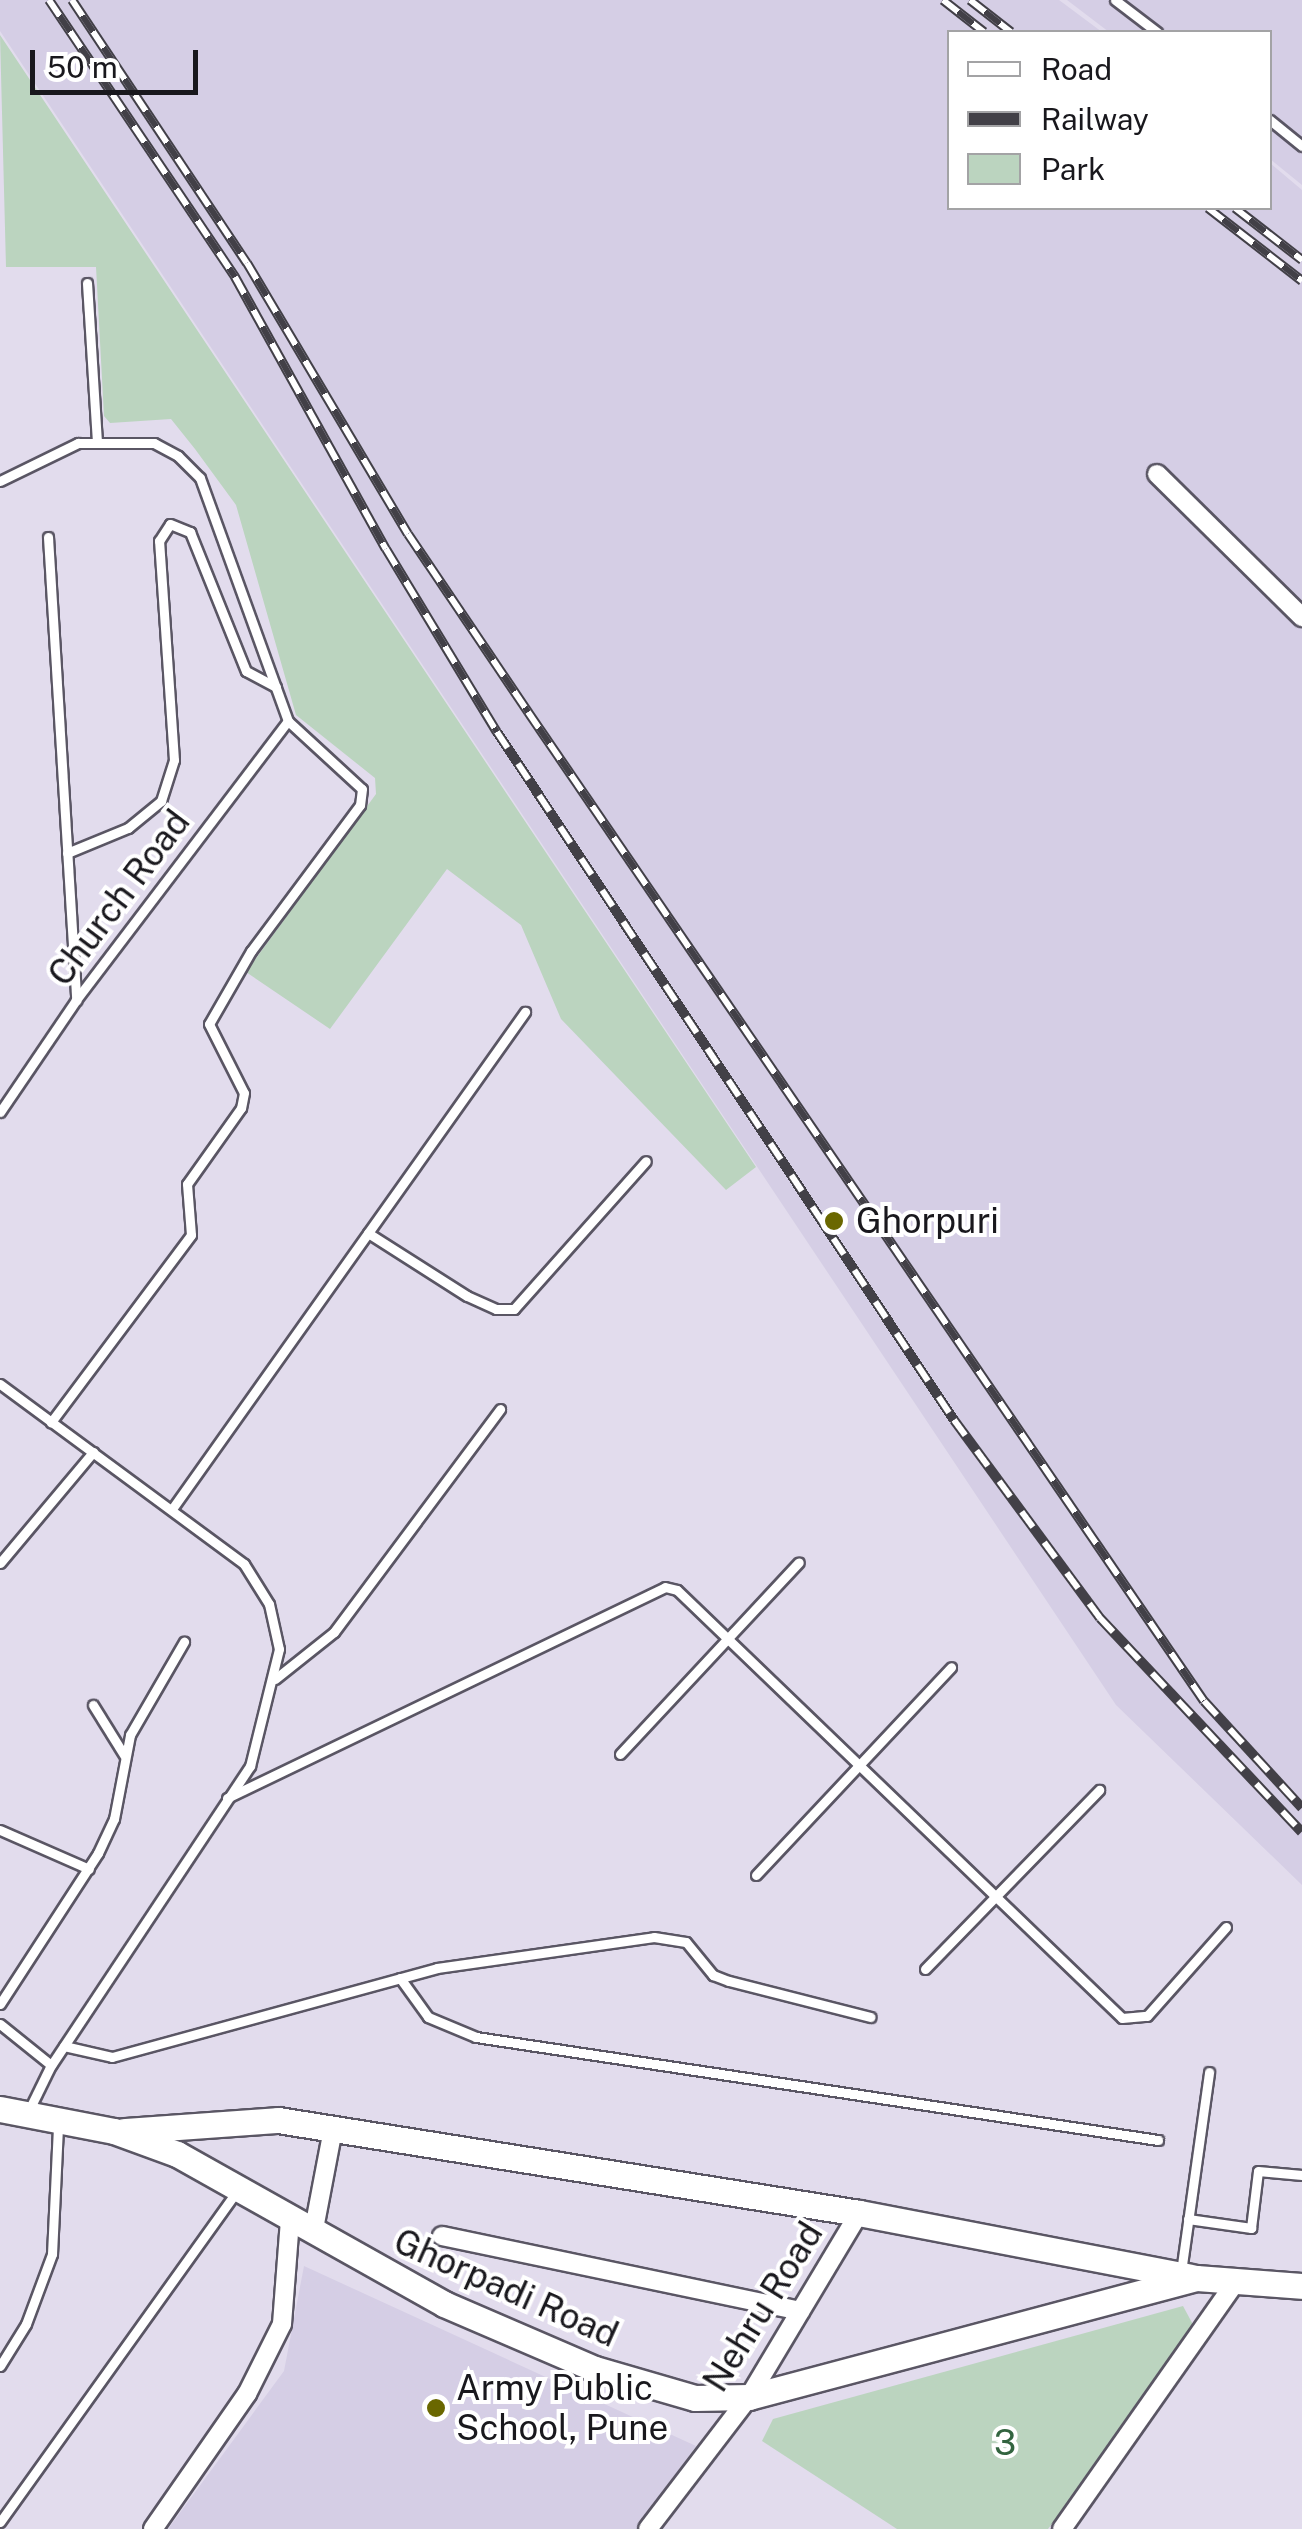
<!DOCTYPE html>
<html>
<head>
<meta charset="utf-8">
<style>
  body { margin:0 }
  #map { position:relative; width:1302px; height:2529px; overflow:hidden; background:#e2dced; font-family:"Public Sans",sans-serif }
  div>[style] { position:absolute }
  .built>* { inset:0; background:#d5cee5 }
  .green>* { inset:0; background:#bbd4bf }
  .roads { filter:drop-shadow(2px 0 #5a5664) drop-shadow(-2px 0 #5a5664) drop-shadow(0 2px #5a5664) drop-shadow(0 -2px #5a5664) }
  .lane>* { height:9px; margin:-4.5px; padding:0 4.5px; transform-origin:4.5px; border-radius:4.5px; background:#fff }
  .street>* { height:18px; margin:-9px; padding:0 9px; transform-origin:9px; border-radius:9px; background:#fff }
  .secondary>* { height:25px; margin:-12.5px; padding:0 12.5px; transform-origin:12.5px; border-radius:12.5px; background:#fff }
  .rail>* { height:10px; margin-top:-5px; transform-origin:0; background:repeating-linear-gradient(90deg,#fff 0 19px,#424047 0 38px); box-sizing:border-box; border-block:2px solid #424047 }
  .dots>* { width:28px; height:28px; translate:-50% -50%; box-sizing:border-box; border:5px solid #fff; border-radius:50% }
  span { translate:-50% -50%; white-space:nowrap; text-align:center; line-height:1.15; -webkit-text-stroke:8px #fff; paint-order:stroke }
  .street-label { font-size:35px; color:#19181d }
  .poi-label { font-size:35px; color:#19181d }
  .left { translate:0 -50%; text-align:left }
  .park-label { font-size:35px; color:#32643f }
  .legend { position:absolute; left:947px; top:30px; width:325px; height:180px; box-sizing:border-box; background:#fff; border:2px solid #a3a3a5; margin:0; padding:12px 18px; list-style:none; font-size:30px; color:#19181d }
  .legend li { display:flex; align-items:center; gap:20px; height:50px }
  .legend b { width:50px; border:2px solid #a3a3a5 }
  .scale { position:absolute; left:30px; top:50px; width:168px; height:45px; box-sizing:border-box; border:5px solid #19181d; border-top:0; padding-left:12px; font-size:30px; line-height:35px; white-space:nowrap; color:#19181d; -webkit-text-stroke:8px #fff; paint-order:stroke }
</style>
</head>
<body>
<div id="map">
  <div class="built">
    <i style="clip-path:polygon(0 0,1059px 0,1102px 32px,949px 32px,949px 208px,1270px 208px,1270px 163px,1302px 190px,1302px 1885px,1116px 1705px,0 31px)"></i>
    <i style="clip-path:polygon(1067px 0,1302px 0,1302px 185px,1270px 159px,1270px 32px,1109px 32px)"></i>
    <i style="clip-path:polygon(304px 2266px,696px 2446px,636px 2529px,168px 2529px,284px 2371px)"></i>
  </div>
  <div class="green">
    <i style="clip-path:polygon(0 35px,756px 1167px,726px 1190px,561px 1019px,521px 925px,447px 869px,330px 1029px,246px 972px,376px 794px,375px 778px,296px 715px,236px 505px,195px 449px,171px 419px,110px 423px,104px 416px,96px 267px,6px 267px)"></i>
    <i style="clip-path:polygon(1183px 2306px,1197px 2332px,1048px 2529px,897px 2529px,762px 2441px,773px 2419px)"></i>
  </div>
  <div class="roads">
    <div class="lane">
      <i style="left:1115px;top:0;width:53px;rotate:37.3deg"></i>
      <i style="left:1270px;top:120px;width:41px;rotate:39.1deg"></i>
      <i style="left:87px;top:283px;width:158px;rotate:86.4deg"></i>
      <i style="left:0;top:481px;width:87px;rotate:-26deg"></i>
      <i style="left:78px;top:443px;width:76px"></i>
      <i style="left:154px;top:443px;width:27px;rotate:28deg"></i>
      <i style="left:178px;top:456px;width:31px;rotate:45deg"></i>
      <i style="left:200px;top:478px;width:258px;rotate:70.1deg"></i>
      <i style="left:288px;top:721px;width:100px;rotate:42.6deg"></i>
      <i style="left:362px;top:789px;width:16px;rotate:97deg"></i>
      <i style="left:360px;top:805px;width:182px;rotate:126.7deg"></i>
      <i style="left:251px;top:951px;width:84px;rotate:119.9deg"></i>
      <i style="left:209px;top:1024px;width:77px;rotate:63.1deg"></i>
      <i style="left:244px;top:1093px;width:15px;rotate:101deg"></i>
      <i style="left:241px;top:1108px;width:93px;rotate:125.4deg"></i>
      <i style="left:187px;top:1184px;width:51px;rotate:85.5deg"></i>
      <i style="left:191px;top:1235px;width:234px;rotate:126.8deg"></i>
      <i style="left:48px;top:537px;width:464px;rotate:86.5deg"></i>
      <i style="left:67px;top:853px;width:66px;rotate:-22.3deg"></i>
      <i style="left:128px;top:828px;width:43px;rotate:-39.3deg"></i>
      <i style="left:161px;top:801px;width:43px;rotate:-72.4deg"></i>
      <i style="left:174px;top:760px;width:220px;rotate:-93.9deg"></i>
      <i style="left:159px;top:541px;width:20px;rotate:-57deg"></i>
      <i style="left:170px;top:524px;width:22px;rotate:22deg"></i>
      <i style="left:190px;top:532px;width:150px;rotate:68.1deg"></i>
      <i style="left:246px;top:671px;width:34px;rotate:28deg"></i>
      <i style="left:0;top:1112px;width:135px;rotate:-55.8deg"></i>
      <i style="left:76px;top:1000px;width:350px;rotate:-52.8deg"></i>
      <i style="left:368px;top:1233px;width:117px;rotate:32.5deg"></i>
      <i style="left:467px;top:1296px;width:32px;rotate:24deg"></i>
      <i style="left:496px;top:1309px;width:18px"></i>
      <i style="left:514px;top:1309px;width:198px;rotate:-48.3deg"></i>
      <i style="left:0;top:1384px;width:303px;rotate:36.4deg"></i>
      <i style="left:244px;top:1564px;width:47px;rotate:58deg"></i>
      <i style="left:269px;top:1604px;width:46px;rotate:77.5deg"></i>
      <i style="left:279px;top:1649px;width:121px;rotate:103.9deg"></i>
      <i style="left:250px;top:1766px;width:359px;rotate:123.6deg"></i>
      <i style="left:51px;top:2065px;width:50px;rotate:116.1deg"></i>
      <i style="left:172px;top:1509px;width:610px;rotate:-54.62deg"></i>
      <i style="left:0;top:1563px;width:145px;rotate:-50deg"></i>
      <i style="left:275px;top:1679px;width:75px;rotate:-38.5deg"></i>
      <i style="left:334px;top:1632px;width:278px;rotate:-53.3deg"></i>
      <i style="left:93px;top:1705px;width:59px;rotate:58.2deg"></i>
      <i style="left:620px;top:1754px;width:262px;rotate:-47deg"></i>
      <i style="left:227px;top:1798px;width:486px;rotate:-25.7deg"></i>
      <i style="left:665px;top:1587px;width:12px;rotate:14deg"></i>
      <i style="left:677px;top:1590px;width:617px;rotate:43.88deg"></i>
      <i style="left:1122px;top:2018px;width:25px;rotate:-5deg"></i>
      <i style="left:1147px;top:2016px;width:119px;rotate:-48.4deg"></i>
      <i style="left:0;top:1830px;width:97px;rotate:23.7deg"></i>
      <i style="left:756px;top:1875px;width:285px;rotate:-46.8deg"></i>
      <i style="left:925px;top:1969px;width:250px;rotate:-45.8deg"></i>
      <i style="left:400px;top:1978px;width:48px;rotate:54.3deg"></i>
      <i style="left:428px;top:2017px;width:52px;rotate:22.6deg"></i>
      <i style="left:476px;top:2037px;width:690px;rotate:8.59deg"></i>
      <i style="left:0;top:2004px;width:180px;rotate:-57deg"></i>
      <i style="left:98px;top:1853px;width:38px;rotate:-65deg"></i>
      <i style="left:114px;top:1819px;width:86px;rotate:-79.2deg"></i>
      <i style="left:130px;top:1735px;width:108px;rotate:-59.9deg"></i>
      <i style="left:0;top:2024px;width:65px;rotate:38.8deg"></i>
      <i style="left:64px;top:2046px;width:49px;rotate:12.9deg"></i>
      <i style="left:112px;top:2057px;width:337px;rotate:-15.3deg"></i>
      <i style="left:437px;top:1968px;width:219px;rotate:-8.1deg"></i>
      <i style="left:654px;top:1937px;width:32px;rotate:9deg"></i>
      <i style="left:686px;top:1942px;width:43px;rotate:50.7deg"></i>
      <i style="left:713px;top:1975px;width:17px;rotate:21deg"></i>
      <i style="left:729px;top:1981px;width:146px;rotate:14.3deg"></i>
      <i style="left:1188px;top:2219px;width:64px;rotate:8.1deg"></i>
      <i style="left:1251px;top:2228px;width:57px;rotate:-83deg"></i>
      <i style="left:1258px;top:2171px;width:44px;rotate:5.2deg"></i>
      <i style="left:1181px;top:2272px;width:202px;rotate:-82deg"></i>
      <i style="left:0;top:2366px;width:49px;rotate:-58.2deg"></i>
      <i style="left:26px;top:2324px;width:75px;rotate:-69.6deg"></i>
      <i style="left:52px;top:2254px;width:129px;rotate:-87.3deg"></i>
      <i style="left:0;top:2522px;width:408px;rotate:-54.4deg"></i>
    </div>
    <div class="street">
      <i style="left:1157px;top:474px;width:204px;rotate:44.6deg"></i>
      <i style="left:313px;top:2234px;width:107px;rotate:-79.2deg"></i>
      <i style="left:442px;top:2236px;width:366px;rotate:11.8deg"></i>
      <i style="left:153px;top:2529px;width:165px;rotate:-55.2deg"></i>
      <i style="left:247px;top:2394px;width:78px;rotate:-63.4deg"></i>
      <i style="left:282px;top:2324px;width:104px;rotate:-85.6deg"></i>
      <i style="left:648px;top:2529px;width:166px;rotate:-52.6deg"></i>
      <i style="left:749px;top:2397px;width:214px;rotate:-59.1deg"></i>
      <i style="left:1062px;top:2529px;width:303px;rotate:-54.9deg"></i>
    </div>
    <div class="secondary">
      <i style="left:0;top:2109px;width:116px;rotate:10.9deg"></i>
      <i style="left:114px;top:2131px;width:67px;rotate:20.1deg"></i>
      <i style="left:177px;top:2154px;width:306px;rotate:29.3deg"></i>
      <i style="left:444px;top:2304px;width:164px;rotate:23.3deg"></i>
      <i style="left:595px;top:2369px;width:104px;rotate:16.2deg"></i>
      <i style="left:695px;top:2398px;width:54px;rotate:-1.1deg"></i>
      <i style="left:749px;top:2397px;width:463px;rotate:-14.9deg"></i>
      <i style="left:1196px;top:2278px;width:106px;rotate:4.3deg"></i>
      <i style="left:124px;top:2131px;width:154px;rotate:-4.1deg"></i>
      <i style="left:278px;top:2120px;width:588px;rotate:9.09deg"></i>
      <i style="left:859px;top:2213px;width:337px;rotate:10.9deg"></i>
    </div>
  </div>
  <div class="rail">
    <i style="left:49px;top:0;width:334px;rotate:56.1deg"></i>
    <i style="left:235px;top:277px;width:311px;rotate:61deg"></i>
    <i style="left:386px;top:549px;width:214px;rotate:58.8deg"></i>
    <i style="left:497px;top:732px;width:826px;rotate:56.41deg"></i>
    <i style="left:954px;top:1420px;width:246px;rotate:53.6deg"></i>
    <i style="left:1100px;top:1618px;width:294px;rotate:46.7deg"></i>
    <i style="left:72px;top:0;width:316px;rotate:56.4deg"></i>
    <i style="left:247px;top:263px;width:315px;rotate:59.3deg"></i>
    <i style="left:408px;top:534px;width:215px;rotate:56deg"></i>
    <i style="left:528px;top:712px;width:1198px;rotate:55.65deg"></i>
    <i style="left:1204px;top:1701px;width:145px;rotate:47.5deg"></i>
    <i style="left:943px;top:0;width:52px;rotate:38deg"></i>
    <i style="left:970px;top:0;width:52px;rotate:38deg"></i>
    <i style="left:1208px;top:208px;width:119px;rotate:37.8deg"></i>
    <i style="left:1235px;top:208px;width:85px;rotate:37.8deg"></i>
  </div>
  <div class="dots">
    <i style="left:834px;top:1221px;background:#6a6700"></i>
    <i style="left:436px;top:2408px;background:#6a6700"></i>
  </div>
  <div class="street-label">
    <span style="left:119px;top:898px;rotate:-53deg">Church Road</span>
    <span style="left:506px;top:2288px;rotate:24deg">Ghorpadi Road</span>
    <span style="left:763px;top:2307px;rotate:-58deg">Nehru Road</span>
  </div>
  <div class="poi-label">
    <span class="left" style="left:856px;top:1221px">Ghorpuri</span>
    <span class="left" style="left:456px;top:2408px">Army Public<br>School, Pune</span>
  </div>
  <div class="park-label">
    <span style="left:1005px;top:2443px">3</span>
  </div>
  <ul class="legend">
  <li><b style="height:12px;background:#fff"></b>Road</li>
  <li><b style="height:12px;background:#424047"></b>Railway</li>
  <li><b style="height:28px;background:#bbd4bf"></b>Park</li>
  </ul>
  <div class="scale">50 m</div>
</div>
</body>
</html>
